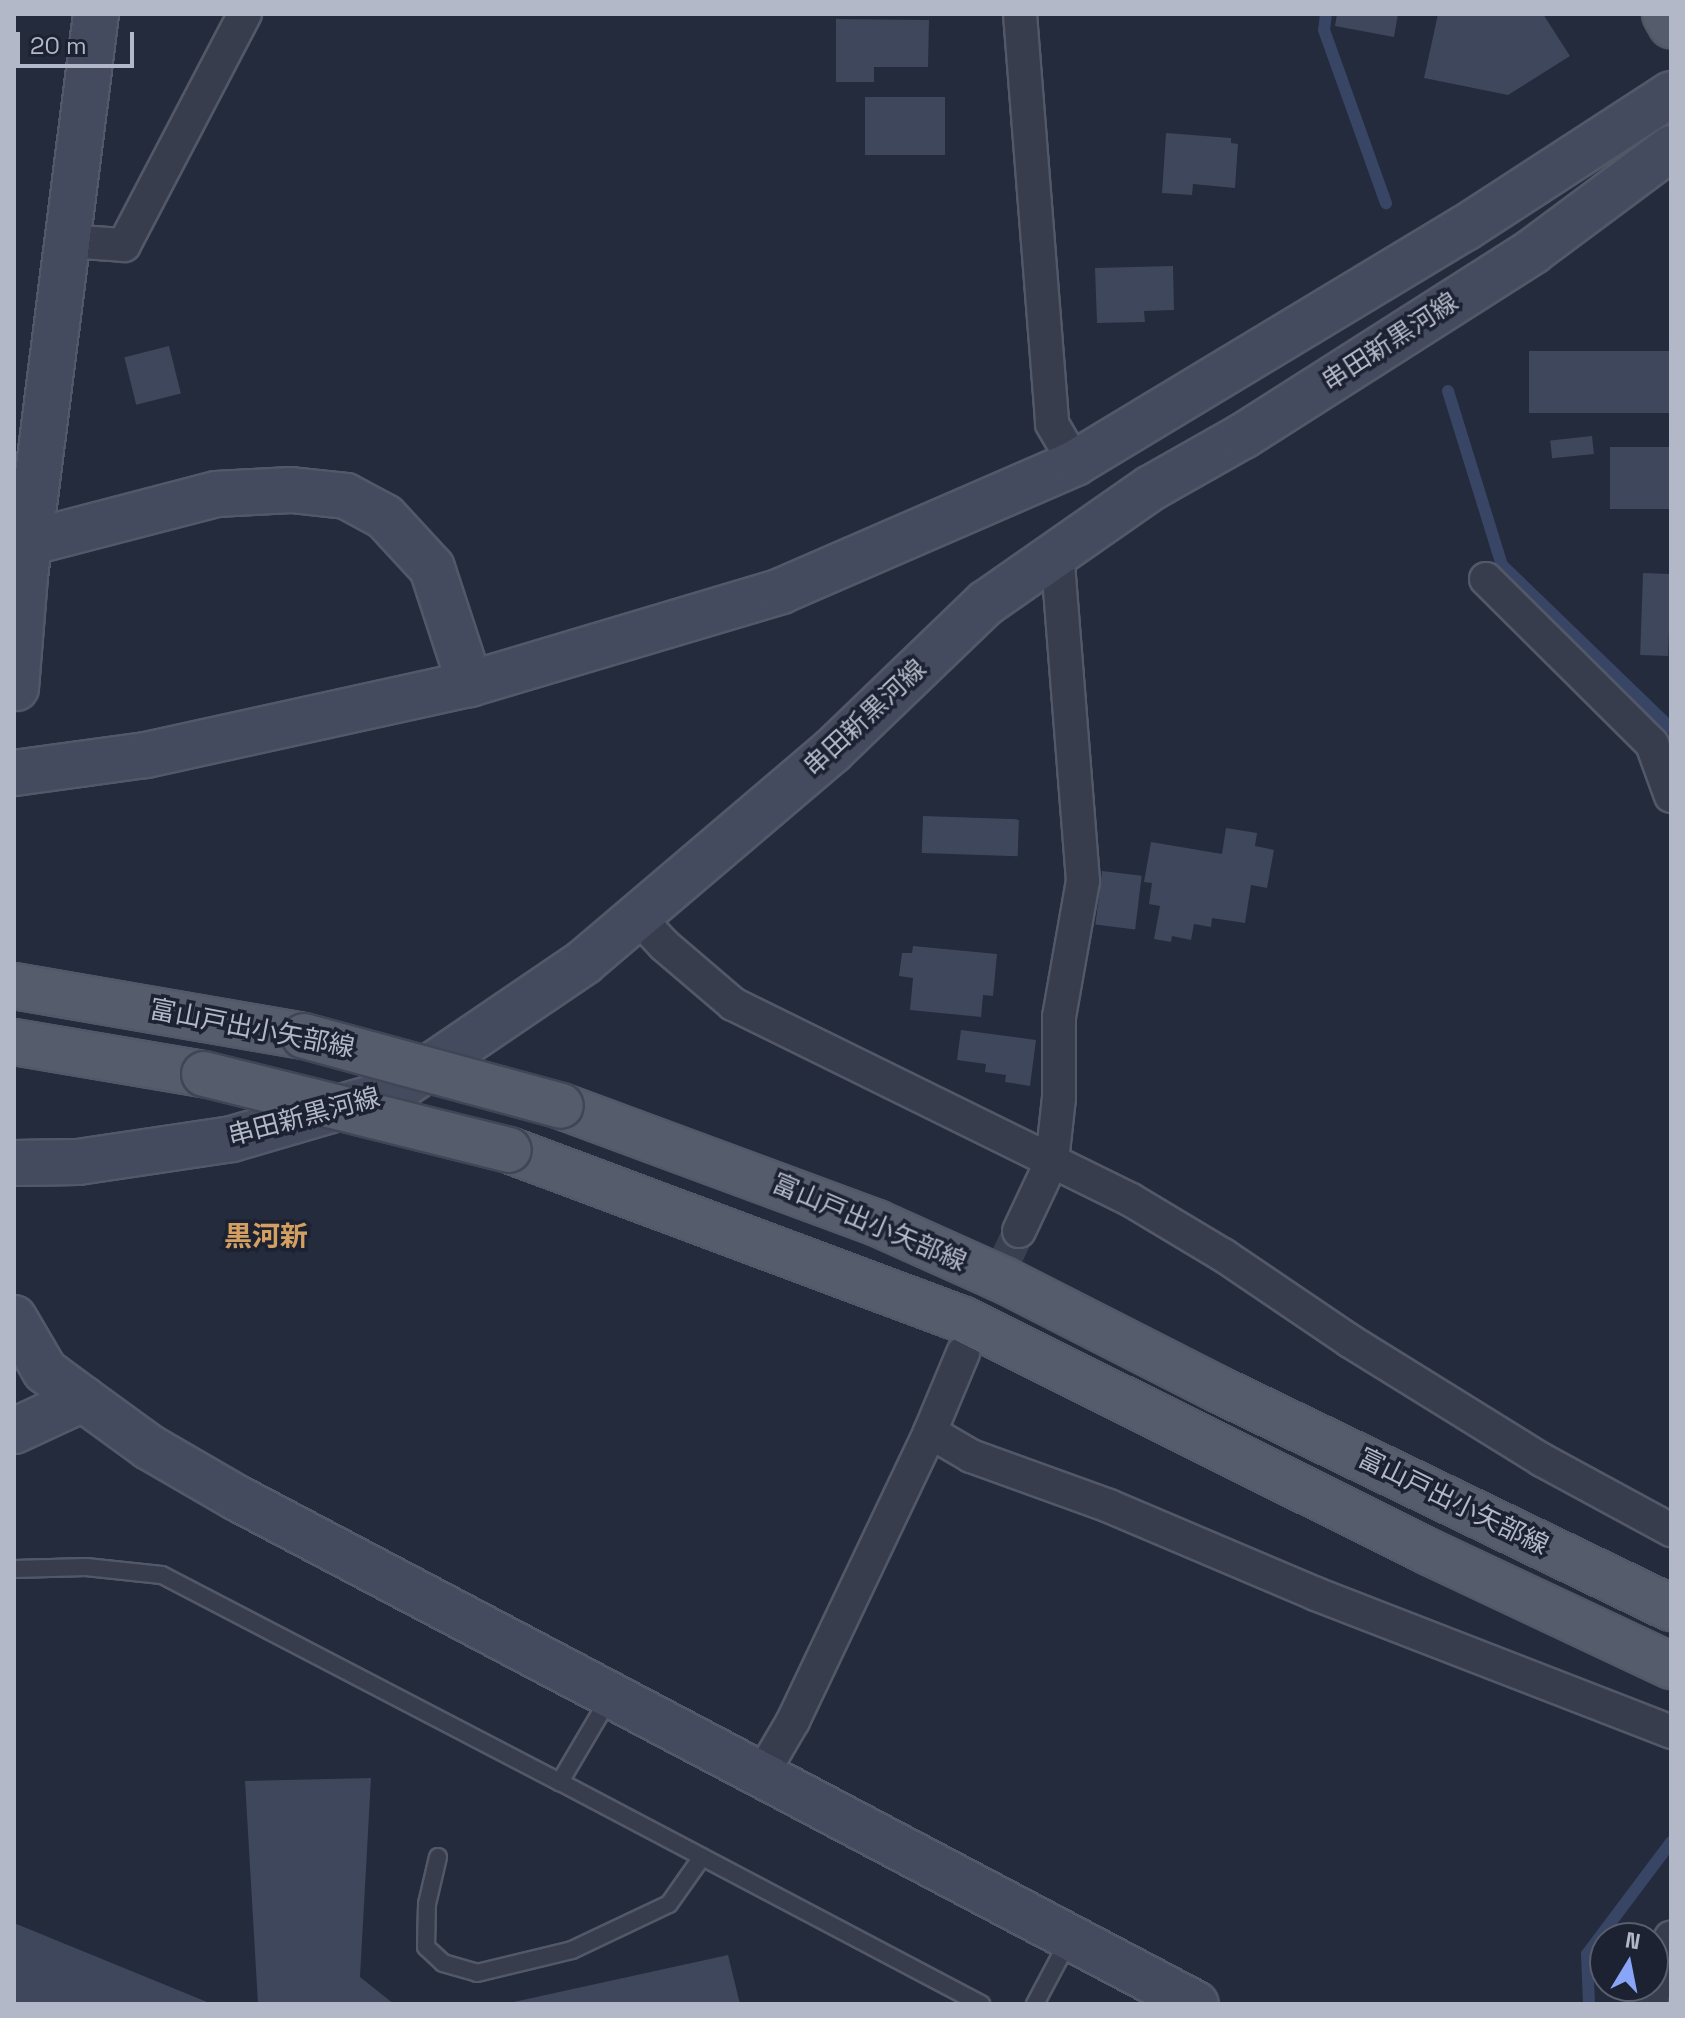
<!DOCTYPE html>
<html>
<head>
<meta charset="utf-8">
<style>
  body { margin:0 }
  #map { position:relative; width:1685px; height:2018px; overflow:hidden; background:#232b3c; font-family:"Space Grotesk","Noto Sans JP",sans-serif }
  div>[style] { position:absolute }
  .stream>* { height:12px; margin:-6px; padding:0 6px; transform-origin:6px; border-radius:6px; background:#384565 }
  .building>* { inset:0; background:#3f475c; transform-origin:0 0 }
  .street-tunnel>* { height:32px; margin-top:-16px; transform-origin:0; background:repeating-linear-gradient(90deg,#384051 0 32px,transparent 0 48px) }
  .roads { filter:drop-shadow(2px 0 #525867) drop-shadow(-2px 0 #525867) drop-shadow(0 2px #525867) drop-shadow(0 -2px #525867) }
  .lane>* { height:16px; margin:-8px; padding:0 8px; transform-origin:8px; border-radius:8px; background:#373d4c }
  .street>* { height:32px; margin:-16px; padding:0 16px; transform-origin:16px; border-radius:16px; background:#373d4c }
  .secondary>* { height:44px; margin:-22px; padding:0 22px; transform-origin:22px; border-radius:22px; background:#454b5f }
  .primary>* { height:44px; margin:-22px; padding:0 22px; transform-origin:22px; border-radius:22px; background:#555c6c }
  .bridges { filter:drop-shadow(2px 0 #404655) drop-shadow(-2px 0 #404655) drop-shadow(0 2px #404655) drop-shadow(0 -2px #404655) }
  .primary-bridge>* { height:44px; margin:-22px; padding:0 22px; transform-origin:22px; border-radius:22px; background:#555c6c }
  span { translate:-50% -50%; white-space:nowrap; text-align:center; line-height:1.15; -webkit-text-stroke:7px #1c2231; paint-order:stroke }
  .street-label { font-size:26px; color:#b2b8c7 }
  .neighbourhood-label { font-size:28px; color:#d3a061; font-weight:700 }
  .frame { position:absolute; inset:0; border:16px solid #b2b8c7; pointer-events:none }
  .north { position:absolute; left:1589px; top:1922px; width:80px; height:80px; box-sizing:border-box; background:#1c2231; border:2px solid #585e6d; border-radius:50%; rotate:10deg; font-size:22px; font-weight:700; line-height:32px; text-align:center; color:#b2b8c7 }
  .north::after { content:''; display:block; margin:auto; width:28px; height:36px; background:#88a5f7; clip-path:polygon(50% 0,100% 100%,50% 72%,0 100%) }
  .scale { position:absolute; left:16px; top:32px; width:118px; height:36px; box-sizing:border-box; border:4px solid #b2b8c7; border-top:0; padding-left:10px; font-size:24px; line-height:28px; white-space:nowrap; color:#b2b8c7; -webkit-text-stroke:6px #1c2231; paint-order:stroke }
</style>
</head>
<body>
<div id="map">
  <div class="stream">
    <i style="left:1326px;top:14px;width:16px;rotate:97deg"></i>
    <i style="left:1324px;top:30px;width:184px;rotate:70.3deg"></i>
    <i style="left:1448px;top:391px;width:182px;rotate:72.8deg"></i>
    <i style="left:1502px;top:565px;width:235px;rotate:44deg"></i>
    <i style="left:1589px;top:2004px;width:50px;rotate:-92.3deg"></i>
    <i style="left:1587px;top:1954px;width:140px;rotate:-53.1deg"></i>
  </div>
  <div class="building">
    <i style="clip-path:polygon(1337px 14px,1398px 14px,1394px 37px,1335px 26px)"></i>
    <i style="clip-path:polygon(1438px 14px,1543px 14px,1570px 56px,1508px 95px,1424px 78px)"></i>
    <i style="clip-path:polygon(836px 19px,929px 20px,928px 67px,874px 67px,874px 82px,836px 82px)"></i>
    <i style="left:865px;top:97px;width:80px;height:58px"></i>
    <i style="clip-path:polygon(1166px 133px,1231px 138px,1231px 143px,1238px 144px,1235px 188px,1193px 184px,1192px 195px,1162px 193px)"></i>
    <i style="clip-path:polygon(1173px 266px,1174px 310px,1144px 311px,1145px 322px,1097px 323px,1095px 268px)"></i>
    <i style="left:169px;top:346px;width:49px;height:46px;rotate:76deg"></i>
    <i style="left:1671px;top:351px;width:62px;height:142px;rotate:90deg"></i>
    <i style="left:1592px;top:436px;width:18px;height:42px;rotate:84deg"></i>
    <i style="left:1671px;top:447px;width:62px;height:61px;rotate:90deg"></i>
    <i style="left:1643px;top:573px;width:28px;height:82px;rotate:2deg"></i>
    <i style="left:923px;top:816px;width:96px;height:37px;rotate:2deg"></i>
    <i style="clip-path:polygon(1226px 828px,1257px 833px,1255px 846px,1274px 850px,1267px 888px,1251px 885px,1245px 923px,1212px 918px,1211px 927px,1194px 924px,1191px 940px,1172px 936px,1171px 942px,1154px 939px,1160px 906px,1149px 904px,1152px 883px,1144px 882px,1151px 842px,1222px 854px)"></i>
    <i style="left:1102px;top:871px;width:40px;height:54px;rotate:7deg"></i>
    <i style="clip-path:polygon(913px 946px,997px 954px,993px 996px,983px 995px,981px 1017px,910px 1010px,913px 978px,899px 976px,902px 953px,912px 953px)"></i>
    <i style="clip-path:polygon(961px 1030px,1036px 1040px,1030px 1086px,1005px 1082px,1006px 1075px,985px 1072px,986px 1064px,957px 1060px)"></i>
    <i style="clip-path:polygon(371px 1778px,360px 1977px,394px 2004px,258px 2004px,245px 1781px)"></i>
    <i style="clip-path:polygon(14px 1923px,212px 2004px,14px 2004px)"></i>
    <i style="clip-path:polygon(728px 1955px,740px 2004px,510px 2004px,509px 2003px)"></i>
  </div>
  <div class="street-tunnel">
    <i style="left:967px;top:1343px;width:123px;rotate:-65.1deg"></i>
  </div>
  <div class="roads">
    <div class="lane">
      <i style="left:14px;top:1569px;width:72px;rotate:-1.6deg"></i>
      <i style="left:86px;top:1567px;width:76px;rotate:6deg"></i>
      <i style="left:162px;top:1575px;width:449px;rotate:27.5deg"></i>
      <i style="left:610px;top:1697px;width:99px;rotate:120.5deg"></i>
      <i style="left:560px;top:1782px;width:476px;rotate:27.8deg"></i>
      <i style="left:438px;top:1857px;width:48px;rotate:103.2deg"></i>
      <i style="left:427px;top:1904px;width:43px;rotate:91.3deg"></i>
      <i style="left:426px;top:1947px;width:23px;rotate:43deg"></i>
      <i style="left:443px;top:1963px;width:35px;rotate:16deg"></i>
      <i style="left:477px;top:1973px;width:98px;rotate:-13.6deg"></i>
      <i style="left:572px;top:1950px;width:107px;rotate:-25.4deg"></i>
      <i style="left:669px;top:1904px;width:57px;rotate:-54.9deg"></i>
      <i style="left:1035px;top:2004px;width:72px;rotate:-62deg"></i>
    </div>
    <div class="street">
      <i style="left:1020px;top:14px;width:411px;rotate:85.5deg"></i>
      <i style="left:1052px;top:424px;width:45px;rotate:59.5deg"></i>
      <i style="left:67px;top:241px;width:57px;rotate:4deg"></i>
      <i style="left:124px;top:245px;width:261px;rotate:-62.4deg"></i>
      <i style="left:1486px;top:579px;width:234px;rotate:44.8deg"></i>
      <i style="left:1652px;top:744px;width:55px;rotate:69.9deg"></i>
      <i style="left:637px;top:916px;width:40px;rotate:47deg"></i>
      <i style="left:664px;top:945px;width:91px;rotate:40.5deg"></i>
      <i style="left:733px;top:1004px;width:444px;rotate:26.2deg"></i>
      <i style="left:1131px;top:1200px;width:107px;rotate:30.9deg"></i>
      <i style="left:1223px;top:1255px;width:153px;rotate:34.1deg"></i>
      <i style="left:1350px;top:1341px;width:226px;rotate:31.8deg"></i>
      <i style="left:1542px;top:1460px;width:147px;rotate:28.5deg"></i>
      <i style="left:1019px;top:1231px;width:77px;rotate:-64.8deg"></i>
      <i style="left:1052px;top:1161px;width:63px;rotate:-83.7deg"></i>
      <i style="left:1059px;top:1098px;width:81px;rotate:-90deg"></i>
      <i style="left:1059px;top:1017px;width:138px;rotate:-80deg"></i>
      <i style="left:1083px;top:881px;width:328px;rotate:-94.5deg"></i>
      <i style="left:930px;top:1432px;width:48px;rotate:30.3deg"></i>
      <i style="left:971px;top:1456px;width:147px;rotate:19.9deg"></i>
      <i style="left:1109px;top:1506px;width:225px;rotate:23deg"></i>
      <i style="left:1316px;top:1594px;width:381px;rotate:21.2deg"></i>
      <i style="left:762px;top:1774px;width:61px;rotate:-59.7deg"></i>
      <i style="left:793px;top:1721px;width:320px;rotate:-64.6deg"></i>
      <i style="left:930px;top:1432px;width:86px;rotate:-67.3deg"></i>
      <i style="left:1651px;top:2004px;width:45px;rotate:-78.4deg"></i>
      <i style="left:1660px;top:1960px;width:25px;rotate:-64deg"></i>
    </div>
    <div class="secondary">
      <i style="left:32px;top:542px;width:190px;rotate:-14.6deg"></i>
      <i style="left:216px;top:494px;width:75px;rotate:-3.1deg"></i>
      <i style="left:291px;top:490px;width:55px;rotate:6.2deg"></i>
      <i style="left:346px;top:496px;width:44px;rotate:28.3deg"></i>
      <i style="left:385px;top:517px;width:69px;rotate:47.3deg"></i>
      <i style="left:432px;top:568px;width:122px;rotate:71.9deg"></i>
      <i style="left:16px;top:688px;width:111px;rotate:-85.4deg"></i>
      <i style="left:25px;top:577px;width:567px;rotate:-82.81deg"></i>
      <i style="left:14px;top:773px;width:133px;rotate:-7.8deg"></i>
      <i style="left:146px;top:755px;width:332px;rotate:-12.4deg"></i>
      <i style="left:470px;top:684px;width:325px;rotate:-16.6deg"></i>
      <i style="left:781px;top:591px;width:321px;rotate:-23.5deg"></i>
      <i style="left:1075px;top:463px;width:455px;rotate:-31.1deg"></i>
      <i style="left:1465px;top:228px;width:246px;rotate:-33deg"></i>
      <i style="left:14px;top:1163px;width:64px;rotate:-0.9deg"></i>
      <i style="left:78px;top:1162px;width:156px;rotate:-8.5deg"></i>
      <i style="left:232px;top:1139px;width:168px;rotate:-16.3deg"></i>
      <i style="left:393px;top:1092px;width:231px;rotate:-34.2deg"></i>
      <i style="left:584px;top:962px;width:326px;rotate:-40.4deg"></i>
      <i style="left:832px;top:751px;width:214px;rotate:-43.9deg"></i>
      <i style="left:986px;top:603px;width:201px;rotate:-34.9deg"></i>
      <i style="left:1151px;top:488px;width:106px;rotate:-29.5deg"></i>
      <i style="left:1243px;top:436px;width:344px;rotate:-32.5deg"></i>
      <i style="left:1533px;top:251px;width:172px;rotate:-36.7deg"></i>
      <i style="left:14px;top:1318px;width:61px;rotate:59.7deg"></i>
      <i style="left:45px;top:1371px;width:47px;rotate:36.4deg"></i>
      <i style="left:14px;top:1431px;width:76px;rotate:-24.9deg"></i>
      <i style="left:83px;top:1399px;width:82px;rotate:36deg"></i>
      <i style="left:149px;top:1447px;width:102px;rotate:30.1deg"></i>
      <i style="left:237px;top:1498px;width:1084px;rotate:27.82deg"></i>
    </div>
    <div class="primary">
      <i style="left:1665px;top:14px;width:13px;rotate:61deg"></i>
      <i style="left:14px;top:986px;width:294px;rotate:9.8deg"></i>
      <i style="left:14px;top:1042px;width:193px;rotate:9.6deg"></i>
      <i style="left:561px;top:1106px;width:337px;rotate:20.3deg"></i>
      <i style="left:877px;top:1223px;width:139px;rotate:24.2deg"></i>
      <i style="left:1004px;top:1280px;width:242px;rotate:27deg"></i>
      <i style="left:1220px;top:1390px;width:501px;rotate:25.8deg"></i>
      <i style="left:509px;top:1150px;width:483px;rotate:20.5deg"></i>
      <i style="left:962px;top:1319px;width:522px;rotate:26.52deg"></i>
      <i style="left:1429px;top:1552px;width:268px;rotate:25.2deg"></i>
    </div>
  </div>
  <div class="bridges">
    <div class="primary-bridge">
      <i style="left:304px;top:1036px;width:266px;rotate:15.2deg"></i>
      <i style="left:204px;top:1074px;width:314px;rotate:14deg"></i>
    </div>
  </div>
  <div class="street-label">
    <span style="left:1390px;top:342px;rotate:-33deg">串田新黒河線</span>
    <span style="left:865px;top:718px;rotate:-43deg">串田新黒河線</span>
    <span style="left:252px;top:1029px;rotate:11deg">富山戸出小矢部線</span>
    <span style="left:304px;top:1117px;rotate:-15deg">串田新黒河線</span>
    <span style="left:869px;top:1223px;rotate:23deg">富山戸出小矢部線</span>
    <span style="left:1453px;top:1502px;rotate:26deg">富山戸出小矢部線</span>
  </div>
  <div class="neighbourhood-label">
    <span style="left:266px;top:1236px">黒河新</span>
  </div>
  <div class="frame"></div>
  <div class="north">N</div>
  <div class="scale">20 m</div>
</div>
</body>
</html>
